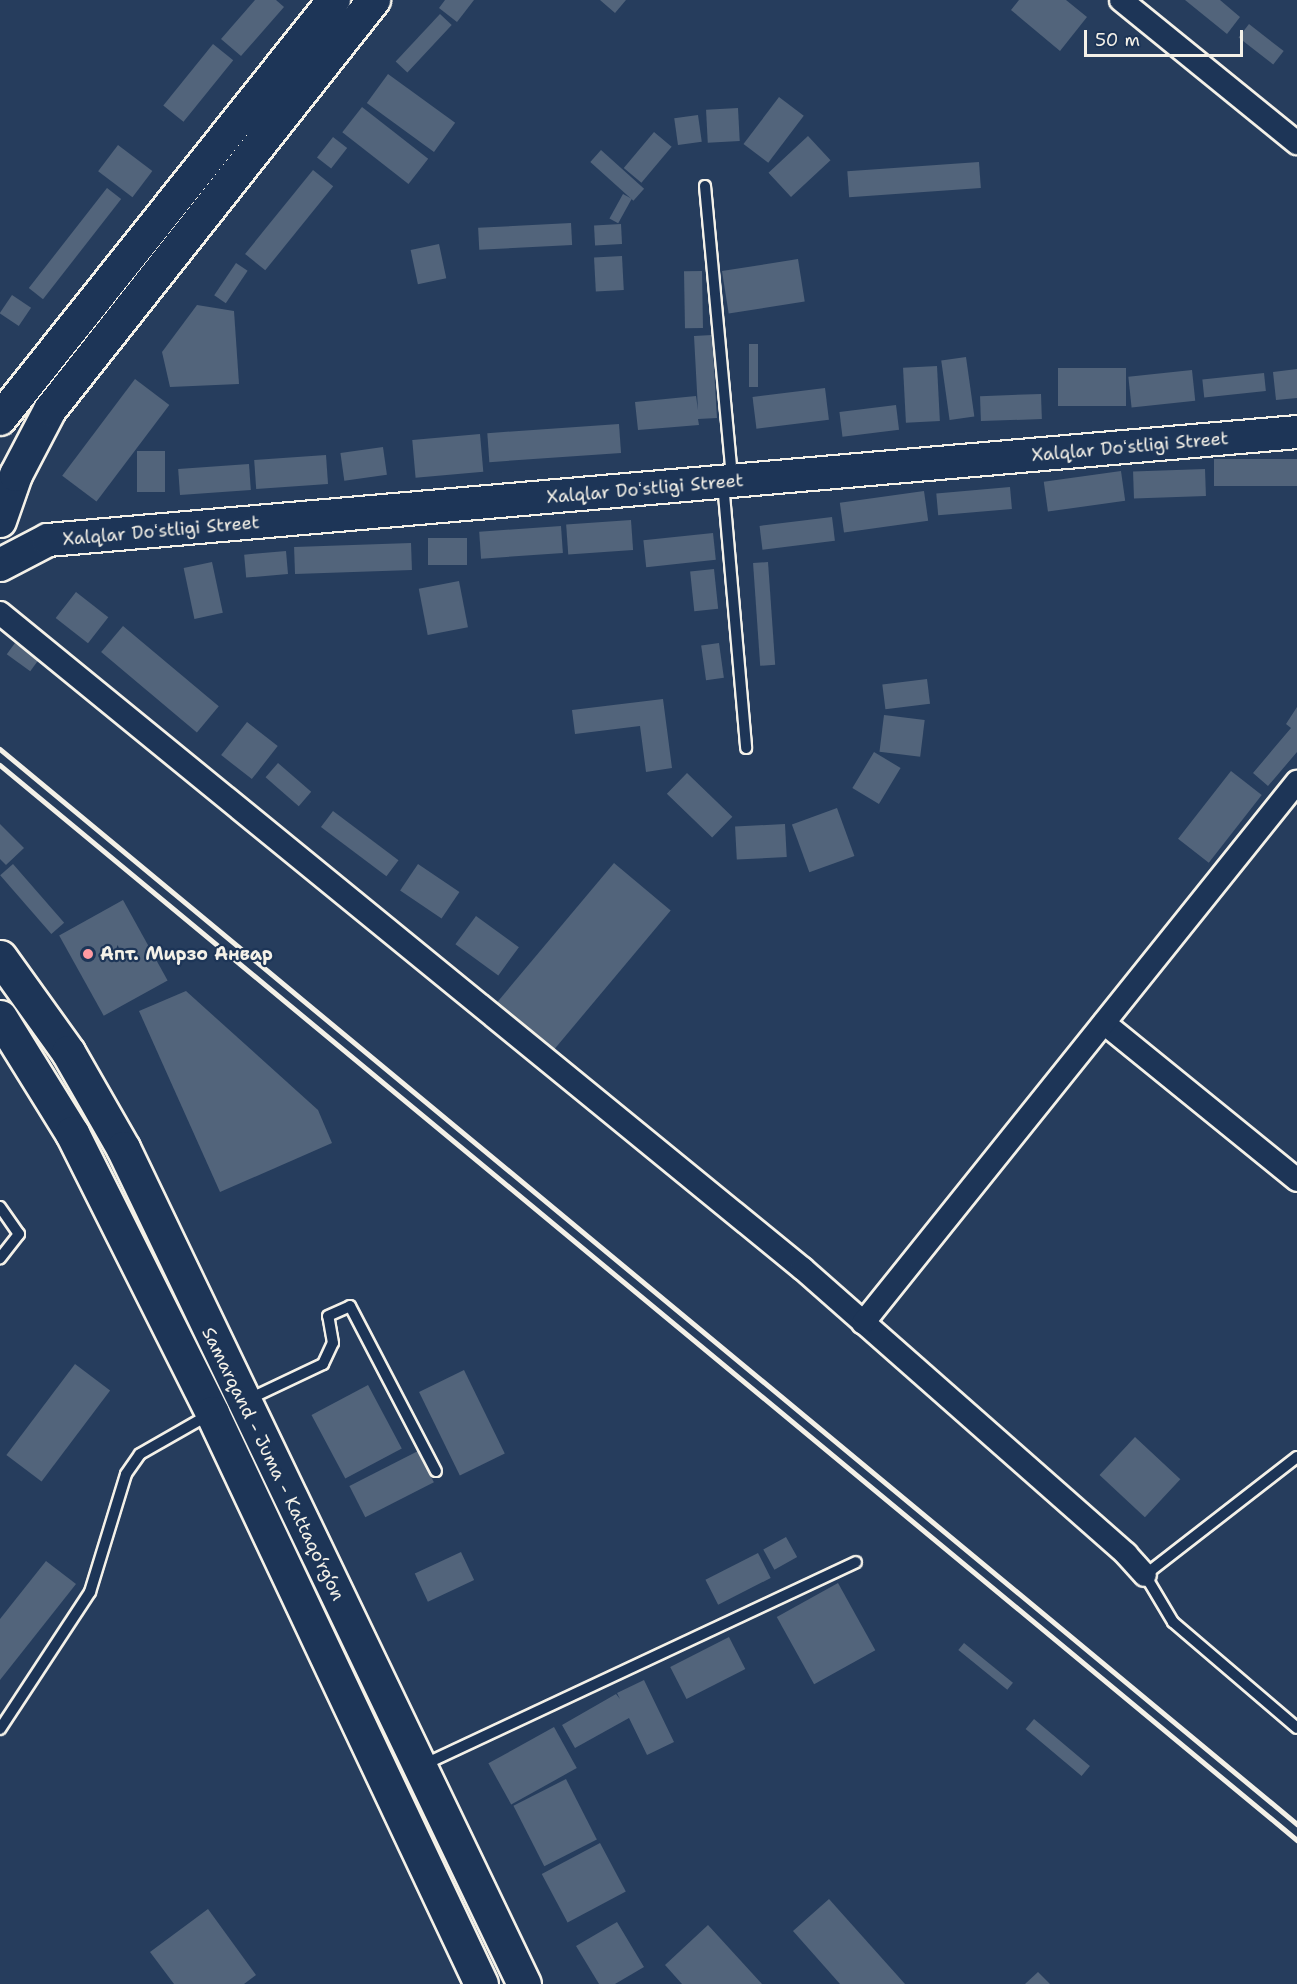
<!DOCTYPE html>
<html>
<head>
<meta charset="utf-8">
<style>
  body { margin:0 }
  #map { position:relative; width:1297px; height:1984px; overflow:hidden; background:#263d5d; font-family:"Shantell Sans",sans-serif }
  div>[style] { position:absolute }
  .building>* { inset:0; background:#52647b; transform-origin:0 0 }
  .roads { filter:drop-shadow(2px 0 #f4f1e8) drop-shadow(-2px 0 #f4f1e8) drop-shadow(0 2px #f4f1e8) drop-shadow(0 -2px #f4f1e8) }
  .lane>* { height:10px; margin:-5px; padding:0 5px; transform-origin:5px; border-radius:5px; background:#1d3557 }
  .street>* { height:22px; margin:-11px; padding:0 11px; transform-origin:11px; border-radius:11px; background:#1d3557 }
  .secondary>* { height:32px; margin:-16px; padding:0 16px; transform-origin:16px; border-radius:16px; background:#1d3557 }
  .primary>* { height:33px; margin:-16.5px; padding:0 16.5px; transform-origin:16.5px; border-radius:16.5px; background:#1d3557 }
  .rail>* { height:4.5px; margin:-2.25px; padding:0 2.25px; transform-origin:2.25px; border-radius:2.25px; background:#f4f1e8 }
  .dots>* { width:16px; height:16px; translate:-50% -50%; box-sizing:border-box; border:3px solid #1d3557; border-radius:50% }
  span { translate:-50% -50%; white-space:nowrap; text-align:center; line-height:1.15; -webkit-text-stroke:4.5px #1d3557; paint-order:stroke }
  .street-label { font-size:18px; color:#f4f1e8 }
  .poi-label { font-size:18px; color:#f4f1e8; font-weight:700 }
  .left { translate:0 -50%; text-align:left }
  .scale { position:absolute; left:1084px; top:30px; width:159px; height:27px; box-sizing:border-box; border:3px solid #f4f1e8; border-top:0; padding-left:8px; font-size:18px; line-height:21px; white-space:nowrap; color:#f4f1e8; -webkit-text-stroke:4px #1d3557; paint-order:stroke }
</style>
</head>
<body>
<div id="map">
  <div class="building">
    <i style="clip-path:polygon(255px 0,276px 0,284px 7px,241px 56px,221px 39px)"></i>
    <i style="clip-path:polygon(445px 0,474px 0,457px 22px,439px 8px)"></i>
    <i style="clip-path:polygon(600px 0,626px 0,615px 13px)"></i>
    <i style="clip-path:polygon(1019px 0,1066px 0,1087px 17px,1060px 51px,1011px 10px)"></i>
    <i style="clip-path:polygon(1185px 0,1220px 0,1240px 17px,1227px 34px)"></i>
    <i style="left:440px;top:14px;width:16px;height:65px;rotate:43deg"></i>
    <i style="left:1249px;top:24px;width:44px;height:17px;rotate:38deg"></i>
    <i style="left:213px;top:44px;width:26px;height:79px;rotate:39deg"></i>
    <i style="left:388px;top:74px;width:83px;height:36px;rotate:36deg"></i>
    <i style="left:779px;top:97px;width:31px;height:59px;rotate:37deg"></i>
    <i style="left:362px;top:107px;width:84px;height:32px;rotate:38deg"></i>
    <i style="left:738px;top:108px;width:33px;height:32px;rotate:87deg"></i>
    <i style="left:698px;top:115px;width:27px;height:24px;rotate:82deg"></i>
    <i style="left:654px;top:132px;width:23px;height:47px;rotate:40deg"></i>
    <i style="left:808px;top:136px;width:33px;height:54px;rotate:47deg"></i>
    <i style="left:333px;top:137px;width:18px;height:26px;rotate:38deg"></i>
    <i style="left:118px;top:145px;width:43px;height:33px;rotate:37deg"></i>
    <i style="left:601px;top:150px;width:58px;height:16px;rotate:42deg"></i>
    <i style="left:979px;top:162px;width:26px;height:132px;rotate:86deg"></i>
    <i style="left:313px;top:170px;width:26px;height:108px;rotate:39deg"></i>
    <i style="left:107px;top:188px;width:18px;height:127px;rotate:38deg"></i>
    <i style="left:623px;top:194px;width:10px;height:28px;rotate:29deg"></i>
    <i style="left:571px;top:223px;width:22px;height:93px;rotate:87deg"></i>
    <i style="left:621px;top:224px;width:20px;height:27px;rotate:87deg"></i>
    <i style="left:439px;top:244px;width:35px;height:29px;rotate:78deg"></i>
    <i style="left:622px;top:256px;width:34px;height:28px;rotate:87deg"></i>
    <i style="left:798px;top:259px;width:43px;height:77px;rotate:81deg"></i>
    <i style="left:236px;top:263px;width:14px;height:39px;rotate:34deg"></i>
    <i style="left:702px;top:271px;width:57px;height:18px;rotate:89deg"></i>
    <i style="left:12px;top:295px;width:23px;height:22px;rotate:34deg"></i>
    <i style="clip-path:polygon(197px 305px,234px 311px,239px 384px,170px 387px,162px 352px)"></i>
    <i style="clip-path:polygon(712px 335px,717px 418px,698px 419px,699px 425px,638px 430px,635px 402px,696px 396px,698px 410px,694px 336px)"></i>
    <i style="left:749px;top:344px;width:9px;height:43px"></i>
    <i style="left:966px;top:357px;width:60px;height:25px;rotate:82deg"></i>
    <i style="left:937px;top:366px;width:55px;height:34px;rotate:87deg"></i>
    <i style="left:1126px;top:368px;width:38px;height:68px;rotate:90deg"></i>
    <i style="clip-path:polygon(1297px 369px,1297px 398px,1276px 400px,1273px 372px)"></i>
    <i style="left:1192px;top:370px;width:31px;height:64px;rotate:84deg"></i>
    <i style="left:1264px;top:373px;width:18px;height:62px;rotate:84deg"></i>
    <i style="left:135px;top:379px;width:43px;height:121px;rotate:37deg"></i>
    <i style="left:825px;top:388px;width:32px;height:73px;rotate:83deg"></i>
    <i style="left:1041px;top:394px;width:25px;height:61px;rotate:88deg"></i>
    <i style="left:896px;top:405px;width:25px;height:57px;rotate:83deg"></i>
    <i style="left:619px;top:424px;width:29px;height:132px;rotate:86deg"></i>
    <i style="left:480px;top:434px;width:38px;height:68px;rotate:85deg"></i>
    <i style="left:383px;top:447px;width:28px;height:43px;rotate:82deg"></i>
    <i style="left:137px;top:451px;width:28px;height:41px"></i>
    <i style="left:326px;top:455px;width:29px;height:72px;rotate:86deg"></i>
    <i style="left:1297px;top:459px;width:27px;height:83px;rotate:90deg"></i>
    <i style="left:249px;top:464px;width:26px;height:71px;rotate:86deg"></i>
    <i style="left:1205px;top:469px;width:27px;height:72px;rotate:88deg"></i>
    <i style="left:1121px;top:471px;width:30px;height:78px;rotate:82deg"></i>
    <i style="left:1010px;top:487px;width:22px;height:74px;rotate:85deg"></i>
    <i style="left:924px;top:491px;width:30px;height:85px;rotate:82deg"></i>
    <i style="left:832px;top:517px;width:24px;height:73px;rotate:83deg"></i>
    <i style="left:631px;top:520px;width:30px;height:65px;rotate:86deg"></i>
    <i style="left:561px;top:526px;width:27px;height:82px;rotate:86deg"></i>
    <i style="left:713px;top:533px;width:27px;height:70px;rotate:84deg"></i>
    <i style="left:428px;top:538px;width:39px;height:27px"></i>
    <i style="left:411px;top:543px;width:27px;height:117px;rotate:88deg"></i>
    <i style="left:286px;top:551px;width:23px;height:42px;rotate:85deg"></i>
    <i style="left:212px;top:562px;width:52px;height:29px;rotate:78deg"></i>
    <i style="left:768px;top:562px;width:103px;height:15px;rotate:86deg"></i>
    <i style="left:714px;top:569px;width:40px;height:24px;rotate:84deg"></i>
    <i style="left:459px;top:581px;width:47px;height:41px;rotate:79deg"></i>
    <i style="left:76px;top:592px;width:41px;height:33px;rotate:38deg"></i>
    <i style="left:123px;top:626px;width:125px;height:34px;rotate:40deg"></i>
    <i style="left:15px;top:643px;width:29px;height:14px;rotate:36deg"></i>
    <i style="left:719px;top:643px;width:35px;height:18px;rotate:82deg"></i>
    <i style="left:927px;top:679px;width:25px;height:45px;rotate:83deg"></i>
    <i style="clip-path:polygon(663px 699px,672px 768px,646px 772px,640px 726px,575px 734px,572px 710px)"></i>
    <i style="clip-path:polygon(1297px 707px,1297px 752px,1268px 786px,1253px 773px,1291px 728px,1286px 724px)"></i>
    <i style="left:884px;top:715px;width:41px;height:37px;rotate:7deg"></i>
    <i style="left:247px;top:722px;width:39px;height:42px;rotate:38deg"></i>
    <i style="left:874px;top:752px;width:31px;height:42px;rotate:31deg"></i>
    <i style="left:278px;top:763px;width:44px;height:19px;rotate:41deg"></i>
    <i style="left:1231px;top:771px;width:39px;height:86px;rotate:38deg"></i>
    <i style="left:687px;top:773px;width:63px;height:29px;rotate:44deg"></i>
    <i style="left:837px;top:808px;width:51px;height:48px;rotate:70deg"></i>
    <i style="left:333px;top:811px;width:82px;height:20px;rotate:37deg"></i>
    <i style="clip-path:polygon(0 824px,24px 848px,6px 865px,0 859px)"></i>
    <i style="left:785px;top:824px;width:33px;height:50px;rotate:87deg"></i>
    <i style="left:614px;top:863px;width:74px;height:182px;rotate:40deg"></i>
    <i style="left:13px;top:864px;width:78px;height:17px;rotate:49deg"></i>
    <i style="left:418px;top:864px;width:50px;height:32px;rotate:34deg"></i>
    <i style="left:123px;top:900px;width:92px;height:73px;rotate:61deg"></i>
    <i style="left:476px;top:916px;width:53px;height:35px;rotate:36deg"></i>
    <i style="clip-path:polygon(186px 991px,318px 1110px,332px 1143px,220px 1192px,139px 1011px)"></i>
    <i style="left:75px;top:1364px;width:44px;height:114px;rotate:37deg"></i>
    <i style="left:464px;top:1370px;width:93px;height:50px;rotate:64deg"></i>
    <i style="left:368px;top:1385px;width:72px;height:64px;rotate:62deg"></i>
    <i style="left:1135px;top:1437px;width:62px;height:52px;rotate:43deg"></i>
    <i style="left:418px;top:1451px;width:35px;height:77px;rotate:63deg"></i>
    <i style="left:786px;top:1537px;width:23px;height:26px;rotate:61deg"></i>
    <i style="left:461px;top:1552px;width:31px;height:51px;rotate:65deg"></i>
    <i style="left:758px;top:1553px;width:28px;height:59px;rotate:63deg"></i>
    <i style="clip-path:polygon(46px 1561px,76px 1584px,0 1680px,0 1619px)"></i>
    <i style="left:838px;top:1583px;width:77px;height:70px;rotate:61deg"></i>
    <i style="left:729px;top:1637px;width:36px;height:66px;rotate:63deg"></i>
    <i style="left:964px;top:1643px;width:63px;height:9px;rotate:39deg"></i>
    <i style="clip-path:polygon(644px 1680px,674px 1742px,647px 1755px,629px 1718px,575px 1748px,562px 1725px,616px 1694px,620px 1699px,617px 1693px)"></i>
    <i style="left:1034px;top:1719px;width:73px;height:13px;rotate:40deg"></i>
    <i style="left:554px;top:1727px;width:47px;height:75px;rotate:61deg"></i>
    <i style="left:566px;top:1779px;width:68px;height:59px;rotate:63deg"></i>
    <i style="left:600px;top:1843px;width:55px;height:66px;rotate:62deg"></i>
    <i style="clip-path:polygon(829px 1899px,905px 1984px,840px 1984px,793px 1931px)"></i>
    <i style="clip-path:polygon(208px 1909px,256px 1975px,244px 1984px,174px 1984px,150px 1952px)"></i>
    <i style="clip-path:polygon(617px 1922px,644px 1967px,615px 1984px,599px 1984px,576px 1946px)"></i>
    <i style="clip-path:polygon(708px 1925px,762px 1984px,682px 1984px,665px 1965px)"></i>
    <i style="clip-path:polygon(1038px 1972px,1050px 1984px,1025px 1984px)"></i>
  </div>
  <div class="roads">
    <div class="lane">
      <i style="left:705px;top:186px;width:293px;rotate:84.7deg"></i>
      <i style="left:723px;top:483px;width:266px;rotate:85deg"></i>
      <i style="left:0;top:1207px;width:33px;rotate:55deg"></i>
      <i style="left:19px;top:1234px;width:31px;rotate:128deg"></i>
      <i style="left:247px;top:1400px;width:84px;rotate:-25.3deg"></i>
      <i style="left:323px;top:1364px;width:23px;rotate:-65deg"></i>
      <i style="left:333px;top:1343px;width:27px;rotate:-100deg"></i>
      <i style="left:328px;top:1316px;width:24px;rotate:-24deg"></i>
      <i style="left:350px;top:1306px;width:186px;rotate:62.5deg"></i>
      <i style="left:1297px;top:1457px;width:192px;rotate:142.2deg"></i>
      <i style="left:1145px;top:1575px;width:55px;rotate:59.2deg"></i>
      <i style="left:1173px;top:1622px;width:163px;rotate:40.5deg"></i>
      <i style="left:0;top:1729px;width:164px;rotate:-56.7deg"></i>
      <i style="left:90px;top:1592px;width:123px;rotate:-73deg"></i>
      <i style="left:126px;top:1474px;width:24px;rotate:-55deg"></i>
      <i style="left:140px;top:1454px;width:81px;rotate:-29.7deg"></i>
      <i style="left:423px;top:1765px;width:478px;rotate:-25.1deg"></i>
    </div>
    <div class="street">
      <i style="left:1121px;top:0;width:227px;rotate:39.1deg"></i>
      <i style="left:0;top:613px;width:1037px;rotate:39.25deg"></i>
      <i style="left:803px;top:1269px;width:431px;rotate:41.4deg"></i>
      <i style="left:1126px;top:1554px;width:28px;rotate:48deg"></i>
      <i style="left:1104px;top:1023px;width:249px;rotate:39.1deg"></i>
      <i style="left:863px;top:1323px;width:694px;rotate:-51.26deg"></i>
    </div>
    <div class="secondary">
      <i style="left:0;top:419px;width:536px;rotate:-51.44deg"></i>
      <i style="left:0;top:521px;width:49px;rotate:-70.8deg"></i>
      <i style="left:16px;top:475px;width:73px;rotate:-62.4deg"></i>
      <i style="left:50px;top:410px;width:523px;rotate:-51.68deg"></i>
      <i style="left:0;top:565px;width:54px;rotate:-27.5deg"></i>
      <i style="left:48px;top:540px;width:1254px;rotate:-4.94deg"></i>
    </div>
    <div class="primary">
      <i style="left:0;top:957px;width:117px;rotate:54.4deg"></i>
      <i style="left:68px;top:1052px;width:111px;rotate:60.2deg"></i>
      <i style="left:123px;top:1148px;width:927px;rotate:64.37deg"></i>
      <i style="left:0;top:1017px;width:137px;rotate:58.2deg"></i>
      <i style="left:72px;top:1133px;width:313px;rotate:63.4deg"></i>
      <i style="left:212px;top:1413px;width:631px;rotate:64.77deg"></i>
    </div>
  </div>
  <div class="rail">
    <i style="left:0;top:749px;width:1685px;rotate:39.65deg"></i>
    <i style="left:0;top:765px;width:1685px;rotate:39.65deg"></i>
  </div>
  <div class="dots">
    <i style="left:88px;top:954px;background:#ff9aa2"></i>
  </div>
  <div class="street-label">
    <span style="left:1130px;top:447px;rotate:-5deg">Xalqlar Doʻstligi Street</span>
    <span style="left:645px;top:489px;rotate:-5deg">Xalqlar Doʻstligi Street</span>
    <span style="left:161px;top:531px;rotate:-5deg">Xalqlar Doʻstligi Street</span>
    <span style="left:273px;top:1464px;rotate:64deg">Samarqand - Juma - Kattaqo‘rg‘on</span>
  </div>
  <div class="poi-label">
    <span class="left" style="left:100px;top:954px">Апт. Мирзо Анвар</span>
  </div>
  <div class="scale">50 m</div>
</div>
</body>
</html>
